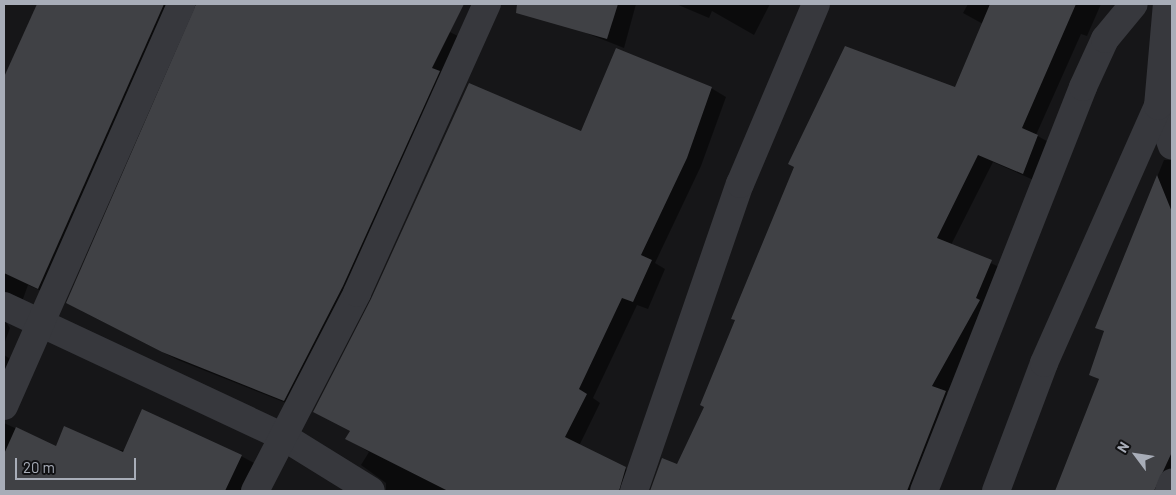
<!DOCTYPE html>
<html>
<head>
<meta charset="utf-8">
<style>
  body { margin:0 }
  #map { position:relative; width:1176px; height:495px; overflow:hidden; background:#161618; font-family:Barlow,sans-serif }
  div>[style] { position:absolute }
  .shadow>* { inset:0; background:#0007 }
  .building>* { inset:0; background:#404145 }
  .minor>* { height:28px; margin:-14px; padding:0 14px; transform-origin:14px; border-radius:14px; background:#37383d }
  span { translate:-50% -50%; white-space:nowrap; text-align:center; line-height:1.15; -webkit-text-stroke:4.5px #111113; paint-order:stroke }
  .frame { position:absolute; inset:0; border:5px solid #a8adb8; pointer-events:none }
  .north { position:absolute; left:1111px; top:430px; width:50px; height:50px; -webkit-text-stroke:4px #111113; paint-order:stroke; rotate:301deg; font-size:14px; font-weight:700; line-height:20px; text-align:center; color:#a8adb8 }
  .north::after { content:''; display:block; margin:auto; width:18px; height:22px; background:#a8adb8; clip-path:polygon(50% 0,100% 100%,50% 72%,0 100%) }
  .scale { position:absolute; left:15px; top:458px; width:121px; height:22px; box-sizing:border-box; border:2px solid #a8adb8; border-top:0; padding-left:6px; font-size:15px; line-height:18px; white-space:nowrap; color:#a8adb8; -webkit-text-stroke:4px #111113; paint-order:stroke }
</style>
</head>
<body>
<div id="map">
  <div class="shadow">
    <i style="clip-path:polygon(40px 4px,183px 4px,53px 296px,28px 285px,23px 299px,10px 301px,4px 308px,4px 83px)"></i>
    <i style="clip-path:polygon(196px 4px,393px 4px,464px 39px,299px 408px,178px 360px,82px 311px)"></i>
    <i style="clip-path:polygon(513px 4px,636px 4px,624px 48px)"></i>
    <i style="clip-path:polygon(676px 4px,770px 4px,754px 35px,712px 11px,709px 18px)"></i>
    <i style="clip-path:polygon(968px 4px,1101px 4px,1087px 36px,1081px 34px,1036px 135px,1052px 144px,1038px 182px,993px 162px,951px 245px,1006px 270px,994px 309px,947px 393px,960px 400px,925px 491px,652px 491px,663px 459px,678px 466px,956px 89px,983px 24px,963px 13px)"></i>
    <i style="clip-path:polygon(711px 88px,726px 97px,701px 166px,655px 263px,665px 269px,648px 309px,637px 305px,593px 398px,600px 403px,579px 446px,640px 476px,636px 491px,386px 491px,386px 483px,361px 465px,369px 452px,347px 439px,581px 132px)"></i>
    <i style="clip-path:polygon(1164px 160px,1172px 160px,1172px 491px,1052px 491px,1057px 490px,1100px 380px,1090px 374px,1105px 332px,1096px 327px)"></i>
    <i style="clip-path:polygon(4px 319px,10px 328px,4px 344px)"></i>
    <i style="clip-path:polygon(4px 355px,15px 362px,4px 388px)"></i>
    <i style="clip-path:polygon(4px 423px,56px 447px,241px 456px,256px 464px,243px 491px,4px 491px)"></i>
  </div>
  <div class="building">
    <i style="clip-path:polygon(37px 4px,164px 4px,38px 289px,4px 273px,4px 77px)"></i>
    <i style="clip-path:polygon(196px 4px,464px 4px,432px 68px,440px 71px,343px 286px,284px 401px,162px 352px,66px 303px)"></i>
    <i style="clip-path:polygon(517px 4px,618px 4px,607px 39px,516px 13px)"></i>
    <i style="clip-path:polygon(990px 4px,1076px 4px,1022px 128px,1038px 135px,1023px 174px,978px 155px,937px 238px,992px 260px,976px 298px,980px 300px,932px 386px,946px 391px,907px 491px,650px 491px,662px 458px,677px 464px,704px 407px,700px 405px,735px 320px,731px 319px,794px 167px,788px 164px,845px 46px,955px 87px)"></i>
    <i style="clip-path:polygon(616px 48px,712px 87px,687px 158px,641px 255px,652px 260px,633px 302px,622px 298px,579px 389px,587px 394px,565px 437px,626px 467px,619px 491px,448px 491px,345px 439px,350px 431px,313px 412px,371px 299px,469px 83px,581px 131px)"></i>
    <i style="clip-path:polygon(1157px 175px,1172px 212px,1172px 452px,1154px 491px,1055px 491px,1099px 379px,1089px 375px,1104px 331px,1095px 328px)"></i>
    <i style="clip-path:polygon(142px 409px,242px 455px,225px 491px,4px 491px,4px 454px,16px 427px,56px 446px,64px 426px,123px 452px)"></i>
  </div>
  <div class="minor">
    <i style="left:1158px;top:106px;width:42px;rotate:70.7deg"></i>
    <i style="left:4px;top:306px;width:309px;rotate:25.1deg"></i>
    <i style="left:284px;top:437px;width:102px;rotate:31.8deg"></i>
    <i style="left:4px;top:406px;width:439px;rotate:-66.2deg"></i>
    <i style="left:255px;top:491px;width:223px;rotate:-62.7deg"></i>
    <i style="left:357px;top:293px;width:317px;rotate:-65.8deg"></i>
    <i style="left:634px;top:491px;width:325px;rotate:-71deg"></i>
    <i style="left:740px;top:184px;width:195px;rotate:-67.1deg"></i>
    <i style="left:924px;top:491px;width:434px;rotate:-68.5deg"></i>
    <i style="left:1083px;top:87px;width:53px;rotate:-65.4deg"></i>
    <i style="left:1105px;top:39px;width:45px;rotate:-50.4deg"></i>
    <i style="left:996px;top:491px;width:137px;rotate:-69.4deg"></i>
    <i style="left:1044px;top:363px;width:281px;rotate:-66.1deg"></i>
    <i style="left:1158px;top:106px;width:102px;rotate:-85deg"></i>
    <i style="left:1169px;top:491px;width:9px;rotate:-69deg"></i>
  </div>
  <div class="frame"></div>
  <div class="north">N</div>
  <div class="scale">20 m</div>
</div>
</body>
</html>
